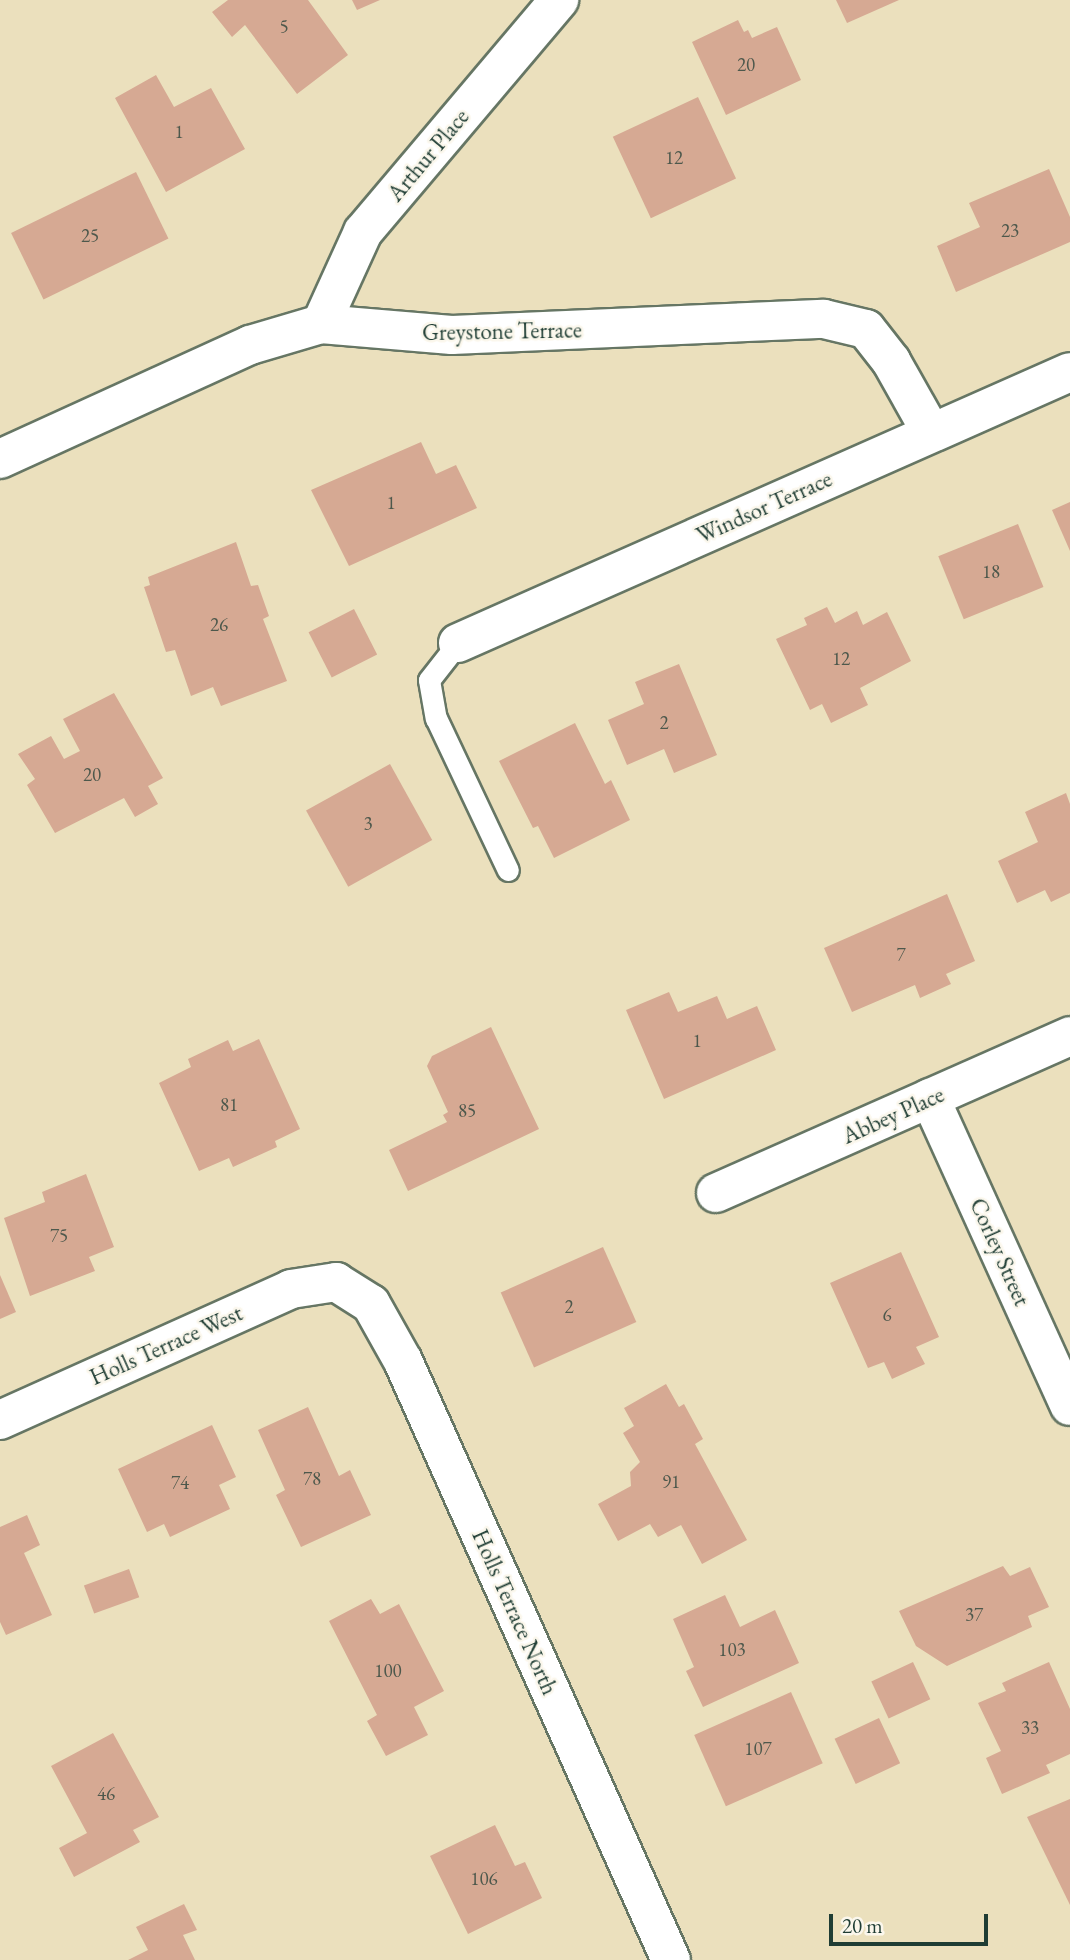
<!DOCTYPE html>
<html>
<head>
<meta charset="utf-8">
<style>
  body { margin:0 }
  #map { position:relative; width:1070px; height:1960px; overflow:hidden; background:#ebe0bd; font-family:"EB Garamond",serif }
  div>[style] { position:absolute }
  .building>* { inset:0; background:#d6a993; transform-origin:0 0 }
  .roads { filter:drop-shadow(2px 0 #667664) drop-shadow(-2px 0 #667664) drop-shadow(0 2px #667664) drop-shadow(0 -2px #667664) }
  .service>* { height:21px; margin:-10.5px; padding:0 10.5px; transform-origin:10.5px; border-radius:10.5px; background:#fff }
  .minor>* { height:38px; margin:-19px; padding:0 19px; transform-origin:19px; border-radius:19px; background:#fff }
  span { translate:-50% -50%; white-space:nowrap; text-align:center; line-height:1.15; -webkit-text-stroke:5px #fbf7ec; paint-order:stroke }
  .number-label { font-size:19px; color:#4d584c }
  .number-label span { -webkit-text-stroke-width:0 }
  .street-label { font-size:23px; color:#1f3d34 }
  .scale { position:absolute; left:829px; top:1914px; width:159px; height:32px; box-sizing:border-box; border:4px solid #1f3d34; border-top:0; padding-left:9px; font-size:21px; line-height:24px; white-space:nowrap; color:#1f3d34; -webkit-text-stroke:5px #fbf7ec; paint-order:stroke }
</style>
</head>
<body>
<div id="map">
  <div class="building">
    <i style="clip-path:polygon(228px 0,308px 0,348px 55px,297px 94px,245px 25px,232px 37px,212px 12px)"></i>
    <i style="clip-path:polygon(352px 0,380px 0,357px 10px)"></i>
    <i style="clip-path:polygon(836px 0,899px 0,847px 23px)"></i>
    <i style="clip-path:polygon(738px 20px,744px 32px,748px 30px,752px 38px,777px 27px,801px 80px,726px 115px,692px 42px)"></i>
    <i style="clip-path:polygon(156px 75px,174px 107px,211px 88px,245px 149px,166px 192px,115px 98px)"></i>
    <i style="left:698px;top:97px;width:90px;height:94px;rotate:65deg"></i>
    <i style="clip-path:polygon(1049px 169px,1070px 217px,1070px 242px,956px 292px,937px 246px,980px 227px,969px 203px)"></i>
    <i style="left:136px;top:172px;width:74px;height:139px;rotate:64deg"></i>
    <i style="clip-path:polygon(421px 442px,436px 474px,456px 465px,477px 508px,349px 566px,311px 490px)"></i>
    <i style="clip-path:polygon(1070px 502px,1070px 551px,1052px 510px)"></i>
    <i style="left:1018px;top:524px;width:68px;height:86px;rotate:68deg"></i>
    <i style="clip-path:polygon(236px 542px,251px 586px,258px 585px,269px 616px,263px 619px,287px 681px,221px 706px,213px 687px,191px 696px,175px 650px,166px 652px,144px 587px,150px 585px,148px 577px)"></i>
    <i style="clip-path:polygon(827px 607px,835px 623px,857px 611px,863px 625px,887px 612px,911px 661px,860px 688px,868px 705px,831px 723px,822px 704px,810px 710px,776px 639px,807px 625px,804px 618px)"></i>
    <i style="left:354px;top:609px;width:51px;height:51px;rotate:63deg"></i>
    <i style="clip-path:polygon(679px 664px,717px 755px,674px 773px,664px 749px,627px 765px,608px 720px,644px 704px,635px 682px)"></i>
    <i style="clip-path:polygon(114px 693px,163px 778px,148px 786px,158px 804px,135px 817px,124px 798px,55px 833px,27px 785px,35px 779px,18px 754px,51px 736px,64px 759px,80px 751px,63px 719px)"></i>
    <i style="clip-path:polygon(575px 723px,605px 784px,611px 780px,630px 820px,554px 858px,538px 826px,533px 828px,499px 761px)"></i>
    <i style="left:390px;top:764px;width:87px;height:96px;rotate:61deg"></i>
    <i style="clip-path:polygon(1066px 793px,1070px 804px,1070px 893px,1051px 902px,1045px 890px,1017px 903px,998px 861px,1038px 842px,1025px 812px)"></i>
    <i style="clip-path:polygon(947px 894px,975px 961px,946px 974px,951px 984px,920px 998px,915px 985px,852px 1012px,824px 948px)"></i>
    <i style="clip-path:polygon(669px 992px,678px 1012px,717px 996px,727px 1019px,757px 1006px,776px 1050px,664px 1099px,626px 1010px)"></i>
    <i style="clip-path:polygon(491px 1027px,539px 1129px,408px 1191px,389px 1150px,447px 1122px,443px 1115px,448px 1112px,427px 1066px,432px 1056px)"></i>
    <i style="clip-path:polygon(259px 1039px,300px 1129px,275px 1141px,277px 1147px,233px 1167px,229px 1158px,199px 1171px,159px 1083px,191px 1067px,188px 1059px,228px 1040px,233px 1051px)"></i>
    <i style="clip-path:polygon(86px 1174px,114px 1247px,89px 1257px,95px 1271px,30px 1296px,4px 1218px,45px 1202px,42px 1192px)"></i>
    <i style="left:603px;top:1247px;width:82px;height:112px;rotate:66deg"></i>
    <i style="clip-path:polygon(901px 1252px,939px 1337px,916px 1347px,925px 1364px,892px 1379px,884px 1362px,868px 1368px,830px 1283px)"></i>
    <i style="clip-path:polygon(0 1275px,16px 1312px,0 1319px)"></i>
    <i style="clip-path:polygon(666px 1384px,679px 1407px,684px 1404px,703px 1439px,695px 1444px,747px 1540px,702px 1564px,681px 1525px,658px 1537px,650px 1524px,618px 1541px,598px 1504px,631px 1486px,630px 1472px,640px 1462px,623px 1433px,634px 1426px,624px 1408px)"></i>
    <i style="clip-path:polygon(308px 1407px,339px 1476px,350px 1470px,371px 1515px,301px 1547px,276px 1495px,285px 1490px,258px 1430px)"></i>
    <i style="clip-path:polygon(212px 1425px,236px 1477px,219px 1485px,230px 1509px,170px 1537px,164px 1524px,147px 1532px,118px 1469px)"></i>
    <i style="clip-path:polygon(27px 1515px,40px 1545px,24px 1553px,52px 1615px,6px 1635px,0 1622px,0 1527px)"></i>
    <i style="clip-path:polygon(1003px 1566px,1010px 1576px,1030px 1567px,1049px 1607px,1028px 1616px,1032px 1627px,947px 1666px,916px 1646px,899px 1611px)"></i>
    <i style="left:129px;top:1569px;width:30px;height:48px;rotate:70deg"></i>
    <i style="clip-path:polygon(725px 1595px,740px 1627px,775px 1610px,799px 1663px,703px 1707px,686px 1671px,694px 1667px,673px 1619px)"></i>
    <i style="clip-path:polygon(371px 1599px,380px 1614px,399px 1604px,444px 1691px,414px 1707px,428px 1735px,386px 1756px,367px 1721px,377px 1715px,329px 1621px)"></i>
    <i style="left:913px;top:1662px;width:41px;height:46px;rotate:65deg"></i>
    <i style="clip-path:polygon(1049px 1662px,1070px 1709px,1070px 1754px,1046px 1765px,1050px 1773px,1002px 1794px,986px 1758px,1001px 1751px,978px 1703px,1006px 1691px,1002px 1683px)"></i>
    <i style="left:791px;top:1692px;width:78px;height:106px;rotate:66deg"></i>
    <i style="left:879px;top:1718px;width:50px;height:49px;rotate:65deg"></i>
    <i style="clip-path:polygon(113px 1733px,159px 1817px,133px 1830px,140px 1842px,74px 1877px,59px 1848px,87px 1833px,51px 1766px)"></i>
    <i style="clip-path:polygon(1070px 1799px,1070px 1905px,1027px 1817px)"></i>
    <i style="clip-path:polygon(495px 1825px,515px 1866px,525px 1862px,542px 1898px,468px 1934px,430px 1856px)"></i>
    <i style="clip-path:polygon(184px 1904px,197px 1930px,183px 1935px,195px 1960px,128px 1960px,148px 1950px,136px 1927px)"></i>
  </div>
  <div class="roads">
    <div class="service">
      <i style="left:458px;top:643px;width:47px;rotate:128.1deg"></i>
      <i style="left:429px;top:680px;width:39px;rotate:80deg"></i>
      <i style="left:436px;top:718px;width:168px;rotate:64.7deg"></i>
    </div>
    <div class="minor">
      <i style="left:321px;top:324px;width:101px;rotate:-65.5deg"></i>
      <i style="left:363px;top:232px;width:304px;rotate:-49.8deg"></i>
      <i style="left:0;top:459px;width:275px;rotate:-24.5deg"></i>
      <i style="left:250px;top:345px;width:74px;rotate:-16.5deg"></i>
      <i style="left:321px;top:324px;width:131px;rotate:4.8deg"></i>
      <i style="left:452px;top:335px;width:372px;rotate:-2.5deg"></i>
      <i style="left:824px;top:319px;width:43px;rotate:13.4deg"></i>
      <i style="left:866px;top:329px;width:41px;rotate:52deg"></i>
      <i style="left:891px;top:361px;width:81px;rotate:60.6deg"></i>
      <i style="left:458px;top:643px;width:669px;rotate:-23.88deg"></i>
      <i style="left:930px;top:1098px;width:338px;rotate:65.6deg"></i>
      <i style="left:716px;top:1193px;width:387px;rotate:-23.9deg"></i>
      <i style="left:0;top:1420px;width:319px;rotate:-24.2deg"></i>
      <i style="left:291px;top:1289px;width:46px;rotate:-8.8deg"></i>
      <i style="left:336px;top:1282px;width:41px;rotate:32.2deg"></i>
      <i style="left:371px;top:1304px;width:65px;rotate:60.7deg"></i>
      <i style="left:403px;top:1361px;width:656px;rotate:65.9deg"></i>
    </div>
  </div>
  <div class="number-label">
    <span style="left:284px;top:27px">5</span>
    <span style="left:746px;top:65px">20</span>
    <span style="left:179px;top:132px">1</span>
    <span style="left:674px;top:158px">12</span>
    <span style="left:1010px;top:231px">23</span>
    <span style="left:90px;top:236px">25</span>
    <span style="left:391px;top:503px">1</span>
    <span style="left:991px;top:572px">18</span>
    <span style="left:219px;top:625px">26</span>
    <span style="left:841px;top:659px">12</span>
    <span style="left:664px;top:723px">2</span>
    <span style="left:92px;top:775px">20</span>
    <span style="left:368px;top:824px">3</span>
    <span style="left:901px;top:955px">7</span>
    <span style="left:697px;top:1041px">1</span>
    <span style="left:229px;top:1105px">81</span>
    <span style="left:467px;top:1111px">85</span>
    <span style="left:59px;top:1236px">75</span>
    <span style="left:569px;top:1307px">2</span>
    <span style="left:887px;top:1315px">6</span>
    <span style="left:312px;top:1479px">78</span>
    <span style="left:671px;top:1482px">91</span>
    <span style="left:180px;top:1483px">74</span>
    <span style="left:974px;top:1615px">37</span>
    <span style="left:732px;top:1650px">103</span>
    <span style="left:388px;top:1671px">100</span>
    <span style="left:1030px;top:1728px">33</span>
    <span style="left:758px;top:1749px">107</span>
    <span style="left:106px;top:1794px">46</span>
    <span style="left:484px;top:1879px">106</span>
  </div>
  <div class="street-label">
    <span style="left:428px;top:155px;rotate:-50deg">Arthur Place</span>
    <span style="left:502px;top:331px;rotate:-1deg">Greystone Terrace</span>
    <span style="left:764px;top:507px;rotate:-24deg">Windsor Terrace</span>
    <span style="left:893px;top:1115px;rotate:-24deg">Abbey Place</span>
    <span style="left:1000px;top:1252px;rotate:66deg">Corley Street</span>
    <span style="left:166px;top:1345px;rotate:-24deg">Holls Terrace West</span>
    <span style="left:515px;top:1612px;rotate:66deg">Holls Terrace North</span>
  </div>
  <div class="scale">20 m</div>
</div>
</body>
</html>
